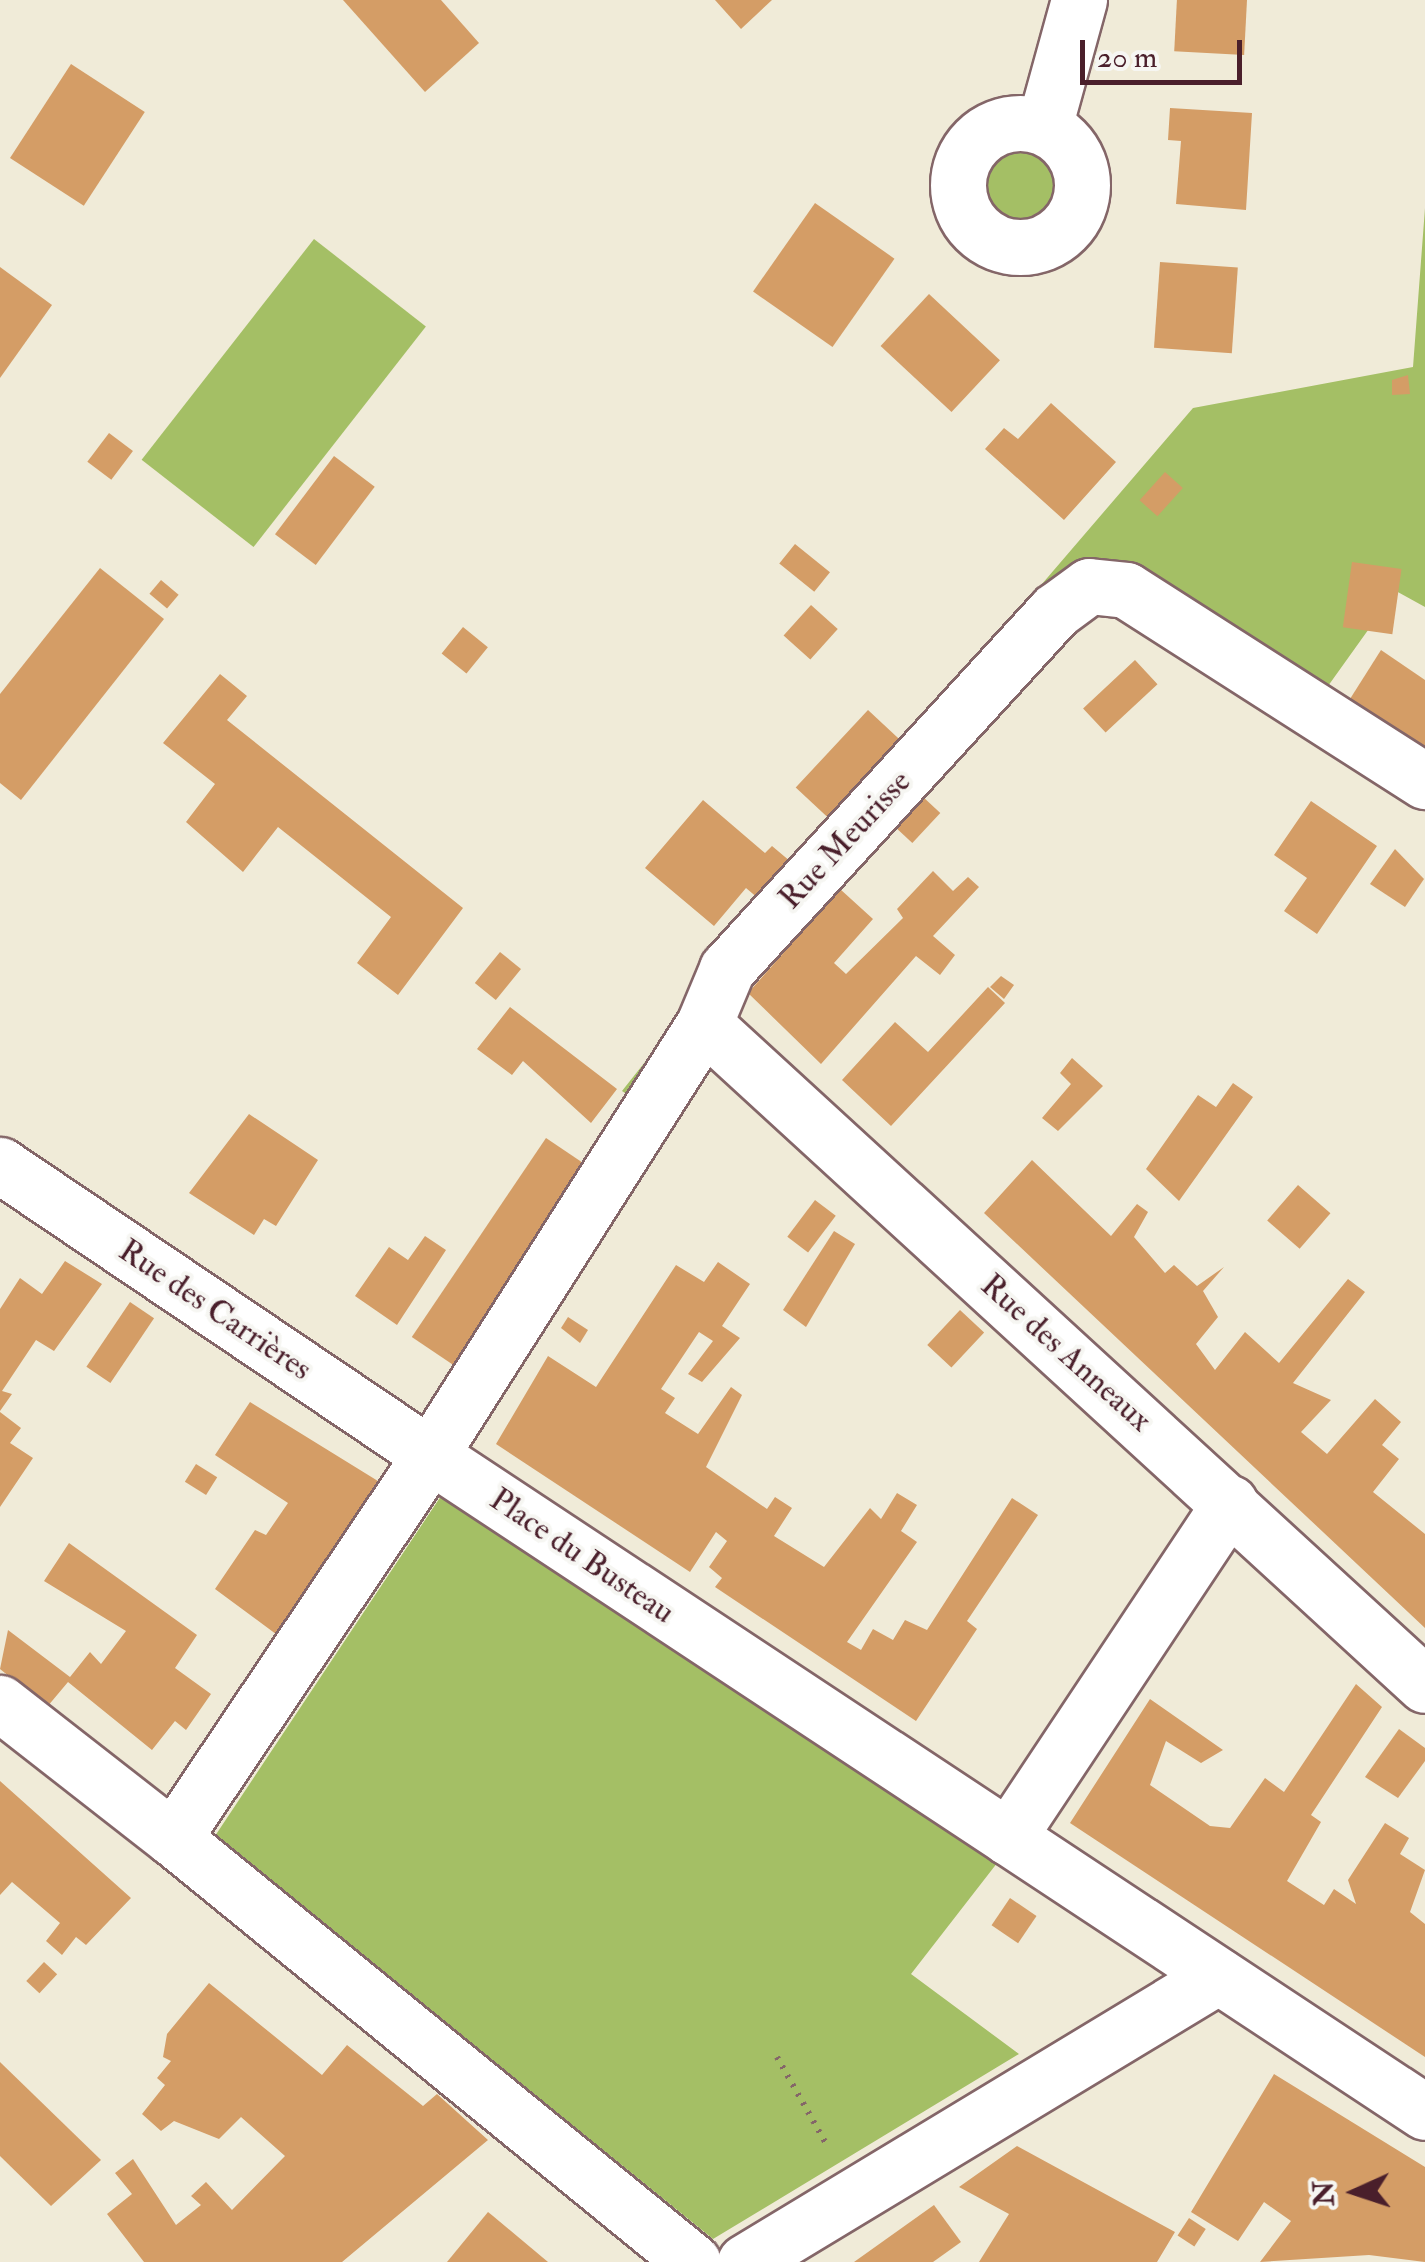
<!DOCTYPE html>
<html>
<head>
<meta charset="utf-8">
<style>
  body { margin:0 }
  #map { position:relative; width:1425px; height:2262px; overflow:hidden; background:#f0ebd8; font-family:"IM FELL Double Pica",serif }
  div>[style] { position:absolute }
  .green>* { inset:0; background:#a4bf65; transform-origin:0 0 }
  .round { border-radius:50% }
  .building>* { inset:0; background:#d49d66; transform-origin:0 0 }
  .path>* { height:6px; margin-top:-3px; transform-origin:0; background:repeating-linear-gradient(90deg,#846668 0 2.5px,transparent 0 10.5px) }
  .roads { filter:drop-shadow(2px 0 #846668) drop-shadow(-2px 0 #846668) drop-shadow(0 2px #846668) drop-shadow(0 -2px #846668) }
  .street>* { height:55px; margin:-27.5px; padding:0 27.5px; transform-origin:27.5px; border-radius:27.5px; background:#fff }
  .street>.ring { margin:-27.5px; padding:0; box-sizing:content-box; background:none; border:55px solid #fff; border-radius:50% }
  span { translate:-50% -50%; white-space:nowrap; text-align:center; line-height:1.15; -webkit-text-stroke:8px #f6f6f2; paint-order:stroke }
  .street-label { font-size:32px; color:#4a1f2b }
  .north { position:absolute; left:1305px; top:2142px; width:100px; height:100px; -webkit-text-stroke:8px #f6f6f2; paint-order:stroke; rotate:267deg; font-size:28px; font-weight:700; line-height:40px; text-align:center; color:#4a1f2b }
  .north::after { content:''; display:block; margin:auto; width:35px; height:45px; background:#4a1f2b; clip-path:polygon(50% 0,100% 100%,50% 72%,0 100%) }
  .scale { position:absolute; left:1080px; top:40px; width:162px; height:45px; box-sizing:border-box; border:5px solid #4a1f2b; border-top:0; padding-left:12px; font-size:30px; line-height:35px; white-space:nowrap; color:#4a1f2b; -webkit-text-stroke:8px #f6f6f2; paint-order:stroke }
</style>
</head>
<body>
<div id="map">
  <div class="green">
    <i class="round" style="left:974px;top:139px;width:92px;height:92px"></i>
    <i style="clip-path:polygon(1425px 208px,1425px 607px,1396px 591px,1313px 707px,1089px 586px,727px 969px,649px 1109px,622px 1091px,805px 860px,1193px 408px,1413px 367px)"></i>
    <i style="left:314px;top:239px;width:142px;height:280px;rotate:38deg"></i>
    <i style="clip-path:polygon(443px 1493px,1001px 1858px,911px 1974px,1019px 2054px,713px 2239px,215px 1836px)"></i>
  </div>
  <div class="building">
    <i style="clip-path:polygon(343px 0,441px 0,479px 43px,425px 92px)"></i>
    <i style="clip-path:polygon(715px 0,772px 0,741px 29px)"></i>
    <i style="left:1247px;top:0;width:55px;height:70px;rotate:93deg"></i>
    <i style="left:71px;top:64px;width:88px;height:112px;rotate:33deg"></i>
    <i style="clip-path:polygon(1170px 108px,1252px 113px,1246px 210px,1176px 204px,1181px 141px,1168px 140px)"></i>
    <i style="left:815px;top:203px;width:97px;height:108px;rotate:35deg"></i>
    <i style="left:1160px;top:262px;width:78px;height:86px;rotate:4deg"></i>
    <i style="clip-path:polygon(0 267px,52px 305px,0 378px)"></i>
    <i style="left:929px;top:294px;width:97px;height:71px;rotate:43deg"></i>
    <i style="clip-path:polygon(1408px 375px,1410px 394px,1392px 395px,1392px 380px)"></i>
    <i style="clip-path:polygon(1051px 403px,1116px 462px,1064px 520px,985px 449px,1004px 428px,1018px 439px)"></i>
    <i style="left:109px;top:433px;width:30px;height:36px;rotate:37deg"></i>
    <i style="left:334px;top:456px;width:51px;height:98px;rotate:37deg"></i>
    <i style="left:1165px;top:472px;width:24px;height:38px;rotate:42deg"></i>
    <i style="left:795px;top:544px;width:45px;height:25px;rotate:39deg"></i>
    <i style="left:1352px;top:562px;width:50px;height:66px;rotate:8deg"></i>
    <i style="clip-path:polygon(100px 568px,164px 619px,21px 800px,0 783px,0 694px)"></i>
    <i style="left:161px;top:580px;width:23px;height:18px;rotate:40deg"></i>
    <i style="left:811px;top:605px;width:36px;height:41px;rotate:42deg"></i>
    <i style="left:463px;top:627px;width:32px;height:34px;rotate:39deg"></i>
    <i style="clip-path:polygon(1381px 650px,1425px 680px,1425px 763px,1343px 710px)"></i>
    <i style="left:1135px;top:660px;width:33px;height:71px;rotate:47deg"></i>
    <i style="clip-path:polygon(220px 674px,247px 696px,227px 720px,463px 908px,398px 995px,357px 963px,391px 917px,278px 827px,243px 872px,186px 822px,215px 784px,163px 743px)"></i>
    <i style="left:868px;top:710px;width:62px;height:106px;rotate:43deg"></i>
    <i style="left:922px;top:796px;width:25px;height:41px;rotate:43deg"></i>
    <i style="clip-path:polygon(703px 800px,765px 853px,772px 846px,797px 867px,766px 905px,746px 888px,714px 926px,645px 868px)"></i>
    <i style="clip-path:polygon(1311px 801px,1377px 846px,1317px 934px,1284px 911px,1307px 878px,1274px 855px)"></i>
    <i style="clip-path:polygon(1395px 849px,1424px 879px,1405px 907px,1370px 884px)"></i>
    <i style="clip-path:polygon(933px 871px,953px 891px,968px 877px,979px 887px,933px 936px,955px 955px,940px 975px,916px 956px,821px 1064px,748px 993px,840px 889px,873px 919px,834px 963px,846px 974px,903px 918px,897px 909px)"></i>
    <i style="left:500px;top:952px;width:27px;height:40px;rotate:39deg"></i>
    <i style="clip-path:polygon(1001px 976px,1014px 985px,1004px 999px,990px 987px)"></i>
    <i style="clip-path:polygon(988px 987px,1005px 1003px,891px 1126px,842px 1080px,895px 1022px,928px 1052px)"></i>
    <i style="clip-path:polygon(510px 1007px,617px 1089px,591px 1123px,523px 1061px,512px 1075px,477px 1049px)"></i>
    <i style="clip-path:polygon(1072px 1058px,1103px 1086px,1058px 1131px,1042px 1118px,1071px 1084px,1060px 1073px)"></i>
    <i style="clip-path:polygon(1233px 1083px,1253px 1097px,1179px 1201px,1146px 1169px,1198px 1095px,1216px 1107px)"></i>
    <i style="clip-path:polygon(249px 1114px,318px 1160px,276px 1226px,264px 1219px,254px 1235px,189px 1193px)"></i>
    <i style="left:546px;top:1138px;width:60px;height:240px;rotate:34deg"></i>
    <i style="clip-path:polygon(1032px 1160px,1111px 1236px,1137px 1204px,1148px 1212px,1134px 1237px,1165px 1273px,1174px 1265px,1197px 1286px,1224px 1267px,1203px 1291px,1218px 1317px,1196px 1344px,1215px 1370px,1245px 1332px,1279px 1363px,1348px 1279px,1365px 1292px,1293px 1383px,1331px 1400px,1301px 1432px,1327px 1454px,1375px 1399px,1401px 1422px,1382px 1445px,1399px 1459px,1373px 1492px,1425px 1534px,1425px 1628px,984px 1213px)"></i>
    <i style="left:1298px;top:1185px;width:43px;height:47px;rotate:41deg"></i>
    <i style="left:815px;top:1200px;width:26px;height:46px;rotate:37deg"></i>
    <i style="clip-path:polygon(834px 1231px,855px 1244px,806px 1327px,783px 1310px)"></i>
    <i style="clip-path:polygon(425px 1236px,446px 1250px,397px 1325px,355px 1296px,389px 1247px,408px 1260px)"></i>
    <i style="clip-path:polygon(65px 1261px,102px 1284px,54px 1351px,36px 1340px,2px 1391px,12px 1394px,0 1411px,0 1309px,20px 1278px,42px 1294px)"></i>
    <i style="clip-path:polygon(718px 1262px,750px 1284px,722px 1326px,740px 1338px,702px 1382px,688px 1374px,713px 1341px,699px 1332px,661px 1389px,675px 1398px,665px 1413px,698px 1434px,731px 1387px,742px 1395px,706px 1467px,767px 1509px,775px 1497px,792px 1508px,774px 1536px,824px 1567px,870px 1508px,881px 1519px,897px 1493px,917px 1505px,901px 1531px,917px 1542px,847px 1642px,861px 1650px,873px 1629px,893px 1640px,905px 1620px,927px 1630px,1012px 1498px,1038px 1515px,967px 1621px,977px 1629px,916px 1721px,715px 1587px,722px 1578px,709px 1567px,727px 1541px,716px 1532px,690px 1572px,496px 1444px,548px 1356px,596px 1387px,676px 1265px,704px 1282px)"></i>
    <i style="left:130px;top:1302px;width:29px;height:78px;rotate:34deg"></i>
    <i style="left:960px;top:1310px;width:33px;height:48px;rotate:43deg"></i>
    <i style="clip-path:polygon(568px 1317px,588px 1330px,580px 1343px,561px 1328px)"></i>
    <i style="clip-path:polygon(250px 1402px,386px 1486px,284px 1640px,215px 1589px,255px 1530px,266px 1535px,288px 1503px,215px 1455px)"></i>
    <i style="clip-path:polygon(0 1412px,21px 1428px,10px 1443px,33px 1458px,0 1507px)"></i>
    <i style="left:196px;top:1464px;width:25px;height:21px;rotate:32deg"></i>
    <i style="clip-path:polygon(69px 1543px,197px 1635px,175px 1668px,211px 1694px,186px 1730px,175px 1721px,152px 1750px,68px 1682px,47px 1707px,0 1669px,8px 1630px,70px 1677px,90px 1652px,101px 1664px,126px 1631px,44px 1581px)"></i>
    <i style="clip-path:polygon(1356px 1684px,1382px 1707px,1311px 1815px,1321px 1822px,1287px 1881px,1324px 1905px,1334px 1889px,1356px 1904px,1348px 1880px,1385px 1823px,1409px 1838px,1400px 1854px,1425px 1870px,1410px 1912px,1425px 1924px,1425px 2057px,1070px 1823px,1150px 1699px,1223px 1750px,1201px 1763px,1166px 1741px,1150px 1785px,1210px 1826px,1230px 1828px,1265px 1778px,1284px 1792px)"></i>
    <i style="clip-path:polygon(1399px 1729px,1425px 1748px,1425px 1761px,1398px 1798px,1365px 1777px)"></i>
    <i style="clip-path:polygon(0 1781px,131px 1898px,86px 1945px,76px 1937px,62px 1955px,46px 1941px,60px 1923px,12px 1882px,0 1895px)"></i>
    <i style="left:1010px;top:1898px;width:32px;height:33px;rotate:34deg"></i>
    <i style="left:44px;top:1962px;width:18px;height:26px;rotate:43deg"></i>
    <i style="clip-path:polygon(209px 1983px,322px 2075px,347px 2045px,423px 2106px,437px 2094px,488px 2140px,342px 2262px,144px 2262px,107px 2214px,132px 2194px,115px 2173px,133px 2159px,176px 2225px,201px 2205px,191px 2196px,206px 2182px,232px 2210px,285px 2156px,241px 2117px,219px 2139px,174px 2121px,161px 2131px,142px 2114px,165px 2085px,157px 2078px,171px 2061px,163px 2057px,167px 2034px)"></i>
    <i style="clip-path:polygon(0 2062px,101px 2160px,51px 2206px,0 2156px)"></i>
    <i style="clip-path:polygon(1274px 2074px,1425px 2167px,1425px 2262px,1369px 2255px,1260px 2262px,1291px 2221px,1264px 2202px,1238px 2241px,1191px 2212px)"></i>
    <i style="clip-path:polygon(1017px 2146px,1175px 2232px,1157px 2262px,979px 2262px,1009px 2214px,959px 2187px)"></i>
    <i style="clip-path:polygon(934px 2205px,961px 2242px,933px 2262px,854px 2262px)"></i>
    <i style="clip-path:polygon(488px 2212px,493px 2216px,548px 2262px,447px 2262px)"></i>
    <i style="left:1189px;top:2218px;width:20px;height:21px;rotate:33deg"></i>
  </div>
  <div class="path">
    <i style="left:777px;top:2057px;width:103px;rotate:60.5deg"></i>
  </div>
  <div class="roads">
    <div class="street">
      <i class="ring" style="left:958px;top:123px;width:69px;height:69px"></i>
      <i style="left:1044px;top:127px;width:132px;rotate:-74.6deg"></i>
      <i style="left:704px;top:1024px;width:978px;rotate:42.51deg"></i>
      <i style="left:0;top:1165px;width:519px;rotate:34deg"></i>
      <i style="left:430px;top:1455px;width:511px;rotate:-57.55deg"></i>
      <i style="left:704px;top:1024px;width:60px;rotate:-67.3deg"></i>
      <i style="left:727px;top:969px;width:486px;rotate:-47.5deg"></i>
      <i style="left:1055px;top:611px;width:42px;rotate:-36.3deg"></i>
      <i style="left:1089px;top:586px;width:37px;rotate:6deg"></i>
      <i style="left:1126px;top:590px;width:355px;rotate:32.6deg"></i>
      <i style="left:0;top:1703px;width:219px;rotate:38deg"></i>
      <i style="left:1008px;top:1837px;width:401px;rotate:-56.4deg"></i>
      <i style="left:693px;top:2262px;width:671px;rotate:-140.81deg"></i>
      <i style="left:173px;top:1838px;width:461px;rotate:-56.1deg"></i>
      <i style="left:430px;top:1455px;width:1192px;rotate:33.44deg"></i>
      <i style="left:745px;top:2262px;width:553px;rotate:-31.16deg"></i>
    </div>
  </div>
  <div class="street-label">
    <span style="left:845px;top:840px;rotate:-47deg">Rue Meurisse</span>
    <span style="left:215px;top:1310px;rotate:34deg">Rue des Carrières</span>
    <span style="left:1066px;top:1353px;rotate:42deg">Rue des Anneaux</span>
    <span style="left:582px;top:1556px;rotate:34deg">Place du Busteau</span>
  </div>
  <div class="north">N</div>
  <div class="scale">20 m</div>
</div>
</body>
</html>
